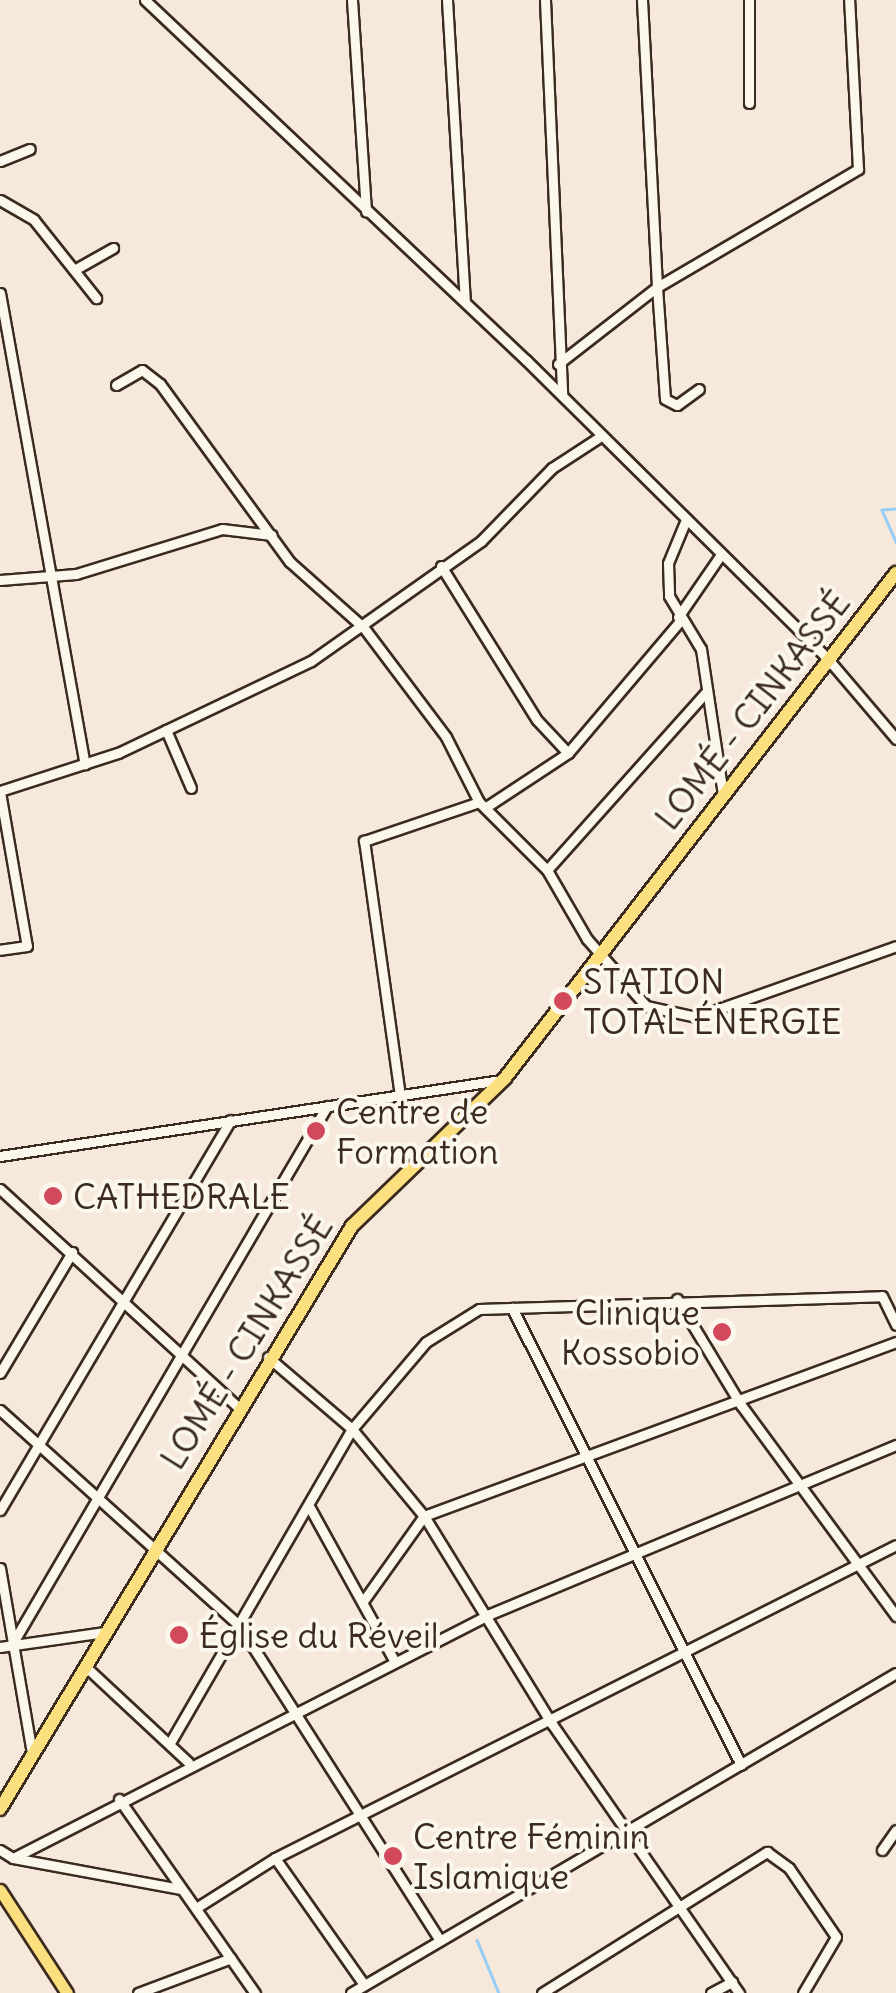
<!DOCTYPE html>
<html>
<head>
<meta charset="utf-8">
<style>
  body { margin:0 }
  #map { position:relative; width:896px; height:1993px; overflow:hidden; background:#f6e8da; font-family:Delius,sans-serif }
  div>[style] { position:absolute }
  .stream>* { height:2.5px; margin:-1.25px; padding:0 1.25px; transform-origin:1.25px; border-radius:1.25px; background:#97cef6 }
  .roads { filter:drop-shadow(2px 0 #3b2a1e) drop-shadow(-2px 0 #3b2a1e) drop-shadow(0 2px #3b2a1e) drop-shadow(0 -2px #3b2a1e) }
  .minor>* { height:9px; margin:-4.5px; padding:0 4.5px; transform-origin:4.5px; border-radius:4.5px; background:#fbf7ec }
  .major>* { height:11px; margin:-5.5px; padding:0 5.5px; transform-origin:5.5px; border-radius:5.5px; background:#fce080 }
  .highway>* { height:12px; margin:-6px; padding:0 6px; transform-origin:6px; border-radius:6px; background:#fce080 }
  .dots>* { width:28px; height:28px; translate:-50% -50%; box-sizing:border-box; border:5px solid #fbf7ec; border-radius:50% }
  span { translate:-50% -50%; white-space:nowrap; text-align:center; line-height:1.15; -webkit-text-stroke:8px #fbf7ec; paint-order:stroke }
  .street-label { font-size:35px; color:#3b2a1e }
  .poi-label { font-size:35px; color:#3b2a1e }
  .left { translate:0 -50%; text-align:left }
  .right { translate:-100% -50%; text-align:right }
</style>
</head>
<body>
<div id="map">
  <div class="stream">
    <i style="left:896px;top:509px;width:14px;rotate:176deg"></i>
    <i style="left:882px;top:510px;width:35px;rotate:66deg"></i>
    <i style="left:477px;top:1940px;width:57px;rotate:67.5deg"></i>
  </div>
  <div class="roads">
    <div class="minor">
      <i style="left:145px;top:0;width:524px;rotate:43.38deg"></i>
      <i style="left:526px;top:360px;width:425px;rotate:44.7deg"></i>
      <i style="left:828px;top:659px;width:105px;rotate:49.6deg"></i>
      <i style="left:352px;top:0;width:212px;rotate:86.2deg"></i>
      <i style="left:447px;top:0;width:301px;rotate:86.6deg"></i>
      <i style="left:545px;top:0;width:395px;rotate:87.5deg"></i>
      <i style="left:642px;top:0;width:287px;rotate:87deg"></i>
      <i style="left:657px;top:287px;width:233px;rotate:-30.4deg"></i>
      <i style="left:858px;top:169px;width:169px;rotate:-93deg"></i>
      <i style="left:749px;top:0;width:103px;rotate:90deg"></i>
      <i style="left:0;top:161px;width:32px;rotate:-22deg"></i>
      <i style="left:0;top:200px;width:39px;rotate:30deg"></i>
      <i style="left:34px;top:220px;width:100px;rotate:51.5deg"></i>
      <i style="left:74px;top:270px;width:45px;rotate:-29.4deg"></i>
      <i style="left:0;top:293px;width:479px;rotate:79.8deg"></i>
      <i style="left:558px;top:364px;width:125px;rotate:-37.9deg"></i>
      <i style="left:657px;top:287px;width:112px;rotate:85.9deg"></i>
      <i style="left:665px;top:399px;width:13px;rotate:27deg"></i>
      <i style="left:677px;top:405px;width:27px;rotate:-36deg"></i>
      <i style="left:116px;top:385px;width:30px;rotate:-30deg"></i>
      <i style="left:142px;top:370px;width:23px;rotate:38deg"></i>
      <i style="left:160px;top:384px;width:220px;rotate:53.9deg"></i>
      <i style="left:290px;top:562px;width:99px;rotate:41.7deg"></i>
      <i style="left:364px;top:628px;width:136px;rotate:53deg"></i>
      <i style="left:446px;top:737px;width:73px;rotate:63.1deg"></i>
      <i style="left:479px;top:802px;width:96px;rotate:45deg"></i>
      <i style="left:547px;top:870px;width:80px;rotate:59.9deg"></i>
      <i style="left:587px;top:939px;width:89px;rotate:48.6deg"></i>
      <i style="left:646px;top:1006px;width:51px;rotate:12.4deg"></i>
      <i style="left:696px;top:1017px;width:212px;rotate:-19.5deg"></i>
      <i style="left:685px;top:522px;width:44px;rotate:112.5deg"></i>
      <i style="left:668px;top:563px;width:33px;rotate:88deg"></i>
      <i style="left:669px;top:596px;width:62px;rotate:58.9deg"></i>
      <i style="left:701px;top:649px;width:148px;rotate:81.4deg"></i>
      <i style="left:441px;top:566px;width:181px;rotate:58.1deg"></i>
      <i style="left:537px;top:720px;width:45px;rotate:46.8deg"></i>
      <i style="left:568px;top:753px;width:98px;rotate:146.6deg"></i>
      <i style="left:0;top:580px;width:76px;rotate:-4.5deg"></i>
      <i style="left:76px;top:574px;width:153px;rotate:-17.1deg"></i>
      <i style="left:222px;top:529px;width:50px;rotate:6.8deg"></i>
      <i style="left:678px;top:617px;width:74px;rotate:-55.5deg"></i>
      <i style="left:166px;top:730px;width:63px;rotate:66.7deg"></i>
      <i style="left:568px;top:753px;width:172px;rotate:-49.7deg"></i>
      <i style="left:0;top:791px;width:124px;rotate:-17.9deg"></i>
      <i style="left:118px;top:753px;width:214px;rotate:-25.5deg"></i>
      <i style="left:311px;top:661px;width:208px;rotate:-35.2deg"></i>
      <i style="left:481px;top:541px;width:102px;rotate:-45.8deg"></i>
      <i style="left:552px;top:468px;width:55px;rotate:-33.1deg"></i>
      <i style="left:0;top:792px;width:156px;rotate:80.1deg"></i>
      <i style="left:27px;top:946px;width:27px;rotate:172deg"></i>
      <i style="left:547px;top:870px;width:239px;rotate:-48.2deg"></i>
      <i style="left:400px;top:1096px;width:258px;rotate:-98deg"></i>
      <i style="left:364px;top:841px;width:121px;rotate:-18.7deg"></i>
      <i style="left:0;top:1156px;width:507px;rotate:-8.63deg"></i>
      <i style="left:0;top:1189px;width:324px;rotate:42.5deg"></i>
      <i style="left:677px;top:1299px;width:124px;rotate:58.9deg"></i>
      <i style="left:741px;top:1405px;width:262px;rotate:53.7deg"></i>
      <i style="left:512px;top:1308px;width:511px;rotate:63.38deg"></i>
      <i style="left:268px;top:1357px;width:111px;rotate:40.6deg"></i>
      <i style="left:352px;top:1429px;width:113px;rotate:50.4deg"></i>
      <i style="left:424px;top:1516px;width:244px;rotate:58.4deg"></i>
      <i style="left:552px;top:1724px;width:328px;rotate:55.2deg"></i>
      <i style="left:0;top:1373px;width:141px;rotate:-59.2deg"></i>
      <i style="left:0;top:1410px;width:321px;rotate:42deg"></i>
      <i style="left:239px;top:1625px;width:374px;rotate:57.5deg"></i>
      <i style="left:310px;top:1508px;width:174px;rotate:61.1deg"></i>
      <i style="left:0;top:1510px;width:453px;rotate:-59.4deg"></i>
      <i style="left:0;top:1568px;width:188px;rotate:80.2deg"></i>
      <i style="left:364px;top:1600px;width:103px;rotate:-54.5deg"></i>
      <i style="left:424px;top:1516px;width:503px;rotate:-20.24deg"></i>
      <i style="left:11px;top:1646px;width:626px;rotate:-59.66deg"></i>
      <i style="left:0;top:1647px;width:106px;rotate:-8.1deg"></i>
      <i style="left:85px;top:1666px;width:141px;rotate:43deg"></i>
      <i style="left:171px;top:1741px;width:361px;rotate:-59.9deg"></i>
      <i style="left:352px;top:1429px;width:114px;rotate:-49.6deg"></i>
      <i style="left:426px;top:1342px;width:62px;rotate:-31.9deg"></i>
      <i style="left:479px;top:1309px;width:403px;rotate:-1.8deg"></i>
      <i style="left:882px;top:1296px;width:32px;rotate:64deg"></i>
      <i style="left:119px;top:1799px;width:237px;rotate:55deg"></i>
      <i style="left:0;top:1850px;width:15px;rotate:32deg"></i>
      <i style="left:13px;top:1858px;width:536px;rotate:-27.09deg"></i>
      <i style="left:490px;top:1614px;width:440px;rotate:-22.6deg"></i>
      <i style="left:882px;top:1850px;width:24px;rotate:-55deg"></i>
      <i style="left:13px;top:1858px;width:171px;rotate:10.5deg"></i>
      <i style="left:275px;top:1858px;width:153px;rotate:54.9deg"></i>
      <i style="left:196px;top:1908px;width:93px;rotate:-32.3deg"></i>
      <i style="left:275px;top:1858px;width:695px;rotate:-26.75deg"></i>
      <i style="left:138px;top:1993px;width:99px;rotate:-20.6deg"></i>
      <i style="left:351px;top:1993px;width:632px;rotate:-30.42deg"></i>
      <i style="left:542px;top:1993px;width:266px;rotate:-32.1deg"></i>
      <i style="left:767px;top:1852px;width:27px;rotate:36deg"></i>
      <i style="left:789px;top:1868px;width:83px;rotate:55.7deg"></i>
      <i style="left:836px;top:1937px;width:65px;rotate:120.5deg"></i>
      <i style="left:711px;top:1993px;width:24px;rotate:-28deg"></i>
    </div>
    <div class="major">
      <i style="left:0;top:1890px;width:123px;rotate:57deg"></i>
    </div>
    <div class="highway">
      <i style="left:0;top:1809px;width:681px;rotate:-58.88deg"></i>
      <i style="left:352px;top:1226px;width:213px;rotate:-44deg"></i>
      <i style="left:505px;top:1078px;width:639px;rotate:-52.25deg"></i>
    </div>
  </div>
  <div class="dots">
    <i style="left:563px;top:1001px;background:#d1495b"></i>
    <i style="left:316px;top:1131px;background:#d1495b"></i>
    <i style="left:53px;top:1196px;background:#d1495b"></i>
    <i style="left:722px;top:1332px;background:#d1495b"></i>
    <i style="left:179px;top:1635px;background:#d1495b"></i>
    <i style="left:393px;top:1856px;background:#d1495b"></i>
  </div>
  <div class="street-label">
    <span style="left:752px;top:710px;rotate:-52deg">LOMÉ - CINKASSÉ</span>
    <span style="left:246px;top:1342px;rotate:-58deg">LOMÉ - CINKASSÉ</span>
  </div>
  <div class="poi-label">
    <span class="left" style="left:583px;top:1001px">STATION<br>TOTAL ÉNERGIE</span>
    <span class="left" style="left:336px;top:1131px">Centre de<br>Formation</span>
    <span class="left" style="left:73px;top:1196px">CATHEDRALE</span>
    <span class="right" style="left:700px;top:1332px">Clinique<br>Kossobio</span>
    <span class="left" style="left:199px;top:1635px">Église du Réveil</span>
    <span class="left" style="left:413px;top:1856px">Centre Féminin<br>Islamique</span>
  </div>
</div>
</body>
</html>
